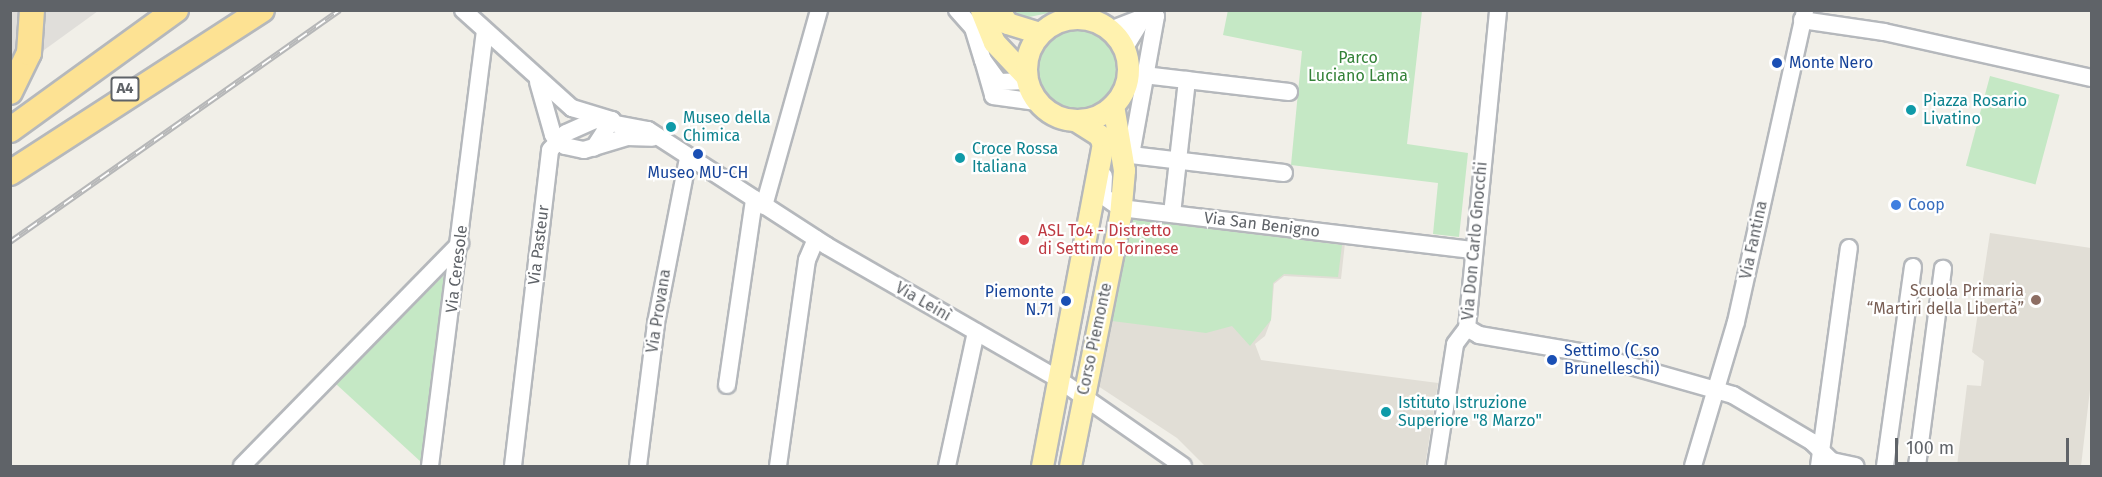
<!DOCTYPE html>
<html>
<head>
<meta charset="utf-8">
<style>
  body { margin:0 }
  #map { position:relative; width:2102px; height:477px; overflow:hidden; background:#f1efe8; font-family:"Fira Sans",sans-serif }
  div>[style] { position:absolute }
  .industrial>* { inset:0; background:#e0deda }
  .education>* { inset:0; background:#e1ded6 }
  .green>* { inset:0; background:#c5e8c5; transform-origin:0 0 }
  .round { border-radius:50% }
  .roads { filter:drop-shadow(2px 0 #b5b8bc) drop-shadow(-2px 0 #b5b8bc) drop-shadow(0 2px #b5b8bc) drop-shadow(0 -2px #b5b8bc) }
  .minor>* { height:16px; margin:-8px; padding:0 8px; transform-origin:8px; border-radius:8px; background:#fff }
  .major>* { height:21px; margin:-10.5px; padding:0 10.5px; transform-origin:10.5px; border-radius:10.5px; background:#fff2af }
  .major>.ring { margin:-10.5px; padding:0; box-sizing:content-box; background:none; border:21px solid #fff2af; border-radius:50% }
  .highway>* { height:24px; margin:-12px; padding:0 12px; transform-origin:12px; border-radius:12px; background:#fde293 }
  .rail>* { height:6px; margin-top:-3px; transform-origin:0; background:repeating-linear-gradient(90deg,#fff 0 11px,#b6b7b8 0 22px); box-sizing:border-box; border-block:2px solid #b6b7b8 }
  .dots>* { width:16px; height:16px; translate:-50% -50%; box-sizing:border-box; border:3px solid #fff; border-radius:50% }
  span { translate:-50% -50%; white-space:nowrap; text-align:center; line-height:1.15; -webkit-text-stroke:4.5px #fff; paint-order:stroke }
  .shield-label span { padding:2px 4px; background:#fff; border:2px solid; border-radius:4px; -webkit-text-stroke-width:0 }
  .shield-label { font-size:15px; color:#5f6368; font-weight:700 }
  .park-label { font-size:16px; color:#348238 }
  .transit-label { font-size:16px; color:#164399 }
  .left { translate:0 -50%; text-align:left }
  .right { translate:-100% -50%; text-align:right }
  .culture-label { font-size:16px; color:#0d838f }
  .shop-label { font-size:16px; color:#366cbe }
  .street-label { font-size:16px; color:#5f6368 }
  .health-label { font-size:16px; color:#be3a42 }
  .education-label { font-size:16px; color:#785e54 }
  .frame { position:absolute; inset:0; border:12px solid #5f6368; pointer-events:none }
  .scale { position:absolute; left:1895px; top:438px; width:174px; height:27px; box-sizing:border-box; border:3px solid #5f6368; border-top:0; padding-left:8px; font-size:18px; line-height:21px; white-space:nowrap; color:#5f6368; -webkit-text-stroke:4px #fff; paint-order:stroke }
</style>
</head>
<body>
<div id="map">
  <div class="industrial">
    <i style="clip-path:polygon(11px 11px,98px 11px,11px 74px)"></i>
  </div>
  <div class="education">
    <i style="clip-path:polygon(1122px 214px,1345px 243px,1341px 279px,1284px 276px,1274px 284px,1271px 320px,1265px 336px,1255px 344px,1261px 360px,1438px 383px,1425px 466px,1205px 466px,1177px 438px,1098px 386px)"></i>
    <i style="clip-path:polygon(1990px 233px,2091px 248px,2092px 373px,2081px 466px,1957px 466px,1967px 385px,1981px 386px,1984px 361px,1972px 352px)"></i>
  </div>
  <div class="green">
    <i style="clip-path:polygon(1228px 10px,1422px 11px,1407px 144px,1468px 153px,1459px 237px,1433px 234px,1438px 183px,1291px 165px,1302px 51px,1223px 35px)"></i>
    <i style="clip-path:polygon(1014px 11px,1059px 11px,1024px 18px)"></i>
    <i class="round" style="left:1036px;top:28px;width:82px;height:82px"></i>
    <i style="left:1990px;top:76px;width:72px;height:93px;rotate:15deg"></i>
    <i style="clip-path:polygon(1127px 219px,1342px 245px,1338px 277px,1284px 274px,1273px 283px,1271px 320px,1250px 346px,1232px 326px,1206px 333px,1112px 321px)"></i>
    <i style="clip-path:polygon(444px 275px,421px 462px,336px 384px)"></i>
  </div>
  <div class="roads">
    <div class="minor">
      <i style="left:463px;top:10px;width:147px;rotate:42deg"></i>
      <i style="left:572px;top:108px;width:42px;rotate:16.7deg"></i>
      <i style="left:612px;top:120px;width:33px;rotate:123deg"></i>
      <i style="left:957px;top:10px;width:24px;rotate:48deg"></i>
      <i style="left:973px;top:28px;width:34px;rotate:73deg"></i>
      <i style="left:1148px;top:10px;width:10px;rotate:37deg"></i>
      <i style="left:1156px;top:16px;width:141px;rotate:100.2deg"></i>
      <i style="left:1131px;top:155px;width:154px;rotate:6.7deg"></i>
      <i style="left:1802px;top:20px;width:83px;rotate:8.3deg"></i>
      <i style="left:1884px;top:32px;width:213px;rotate:12.5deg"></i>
      <i style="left:1110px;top:30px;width:34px;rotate:-21deg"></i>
      <i style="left:1124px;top:49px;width:46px;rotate:-58.4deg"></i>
      <i style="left:1144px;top:75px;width:146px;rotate:6.7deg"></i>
      <i style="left:1027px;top:81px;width:28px;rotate:178deg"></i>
      <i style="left:999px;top:82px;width:27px;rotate:-126deg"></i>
      <i style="left:983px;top:60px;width:37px;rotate:74deg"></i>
      <i style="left:993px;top:96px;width:44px;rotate:7.8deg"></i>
      <i style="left:538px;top:82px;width:55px;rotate:74.2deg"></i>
      <i style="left:553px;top:135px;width:16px;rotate:43deg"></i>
      <i style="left:565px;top:146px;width:19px;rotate:12deg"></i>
      <i style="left:584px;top:150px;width:45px;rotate:-16.8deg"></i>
      <i style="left:627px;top:137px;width:25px;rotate:2deg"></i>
      <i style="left:1104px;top:176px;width:20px;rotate:93deg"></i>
      <i style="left:1103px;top:196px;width:21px;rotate:35deg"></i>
      <i style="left:1120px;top:208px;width:355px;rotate:6.8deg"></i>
      <i style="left:764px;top:206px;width:204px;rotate:-74.3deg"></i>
      <i style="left:1172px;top:214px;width:135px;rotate:-83.6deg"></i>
      <i style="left:1467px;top:328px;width:14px;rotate:30deg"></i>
      <i style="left:1479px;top:335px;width:108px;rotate:9.6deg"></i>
      <i style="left:1585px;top:353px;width:154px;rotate:15.8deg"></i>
      <i style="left:1733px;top:395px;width:92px;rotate:30.7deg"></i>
      <i style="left:1812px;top:442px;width:28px;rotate:44deg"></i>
      <i style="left:1832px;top:461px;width:24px;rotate:12deg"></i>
      <i style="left:1467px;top:328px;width:320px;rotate:-84.4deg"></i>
      <i style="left:727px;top:385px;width:188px;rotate:-81.7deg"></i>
      <i style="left:242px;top:466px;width:312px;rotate:-45.6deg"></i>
      <i style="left:430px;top:466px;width:436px;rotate:-82.8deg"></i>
      <i style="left:513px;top:466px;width:318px;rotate:-83.3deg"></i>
      <i style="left:550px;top:150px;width:23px;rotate:-47deg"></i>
      <i style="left:566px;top:133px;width:32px;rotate:-24deg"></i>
      <i style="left:595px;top:120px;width:54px;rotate:10.7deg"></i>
      <i style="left:648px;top:130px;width:213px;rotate:32.9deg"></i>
      <i style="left:827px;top:246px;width:267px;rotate:29.9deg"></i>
      <i style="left:1058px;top:379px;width:152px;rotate:34.8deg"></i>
      <i style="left:638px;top:466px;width:144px;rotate:-82.8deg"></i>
      <i style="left:656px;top:323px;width:168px;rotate:-79deg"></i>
      <i style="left:778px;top:466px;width:208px;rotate:-82deg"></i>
      <i style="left:807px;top:260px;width:23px;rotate:-67deg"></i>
      <i style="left:947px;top:466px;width:137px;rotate:-77.8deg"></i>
      <i style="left:1436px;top:466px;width:123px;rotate:-81.1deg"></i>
      <i style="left:1455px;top:344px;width:20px;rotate:-53deg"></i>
      <i style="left:1693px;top:466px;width:150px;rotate:-73.4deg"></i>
      <i style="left:1736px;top:322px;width:320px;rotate:-77.5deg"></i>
      <i style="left:1819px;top:466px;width:220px;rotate:-82.2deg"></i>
      <i style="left:1885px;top:466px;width:201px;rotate:-82deg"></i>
      <i style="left:1917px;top:466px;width:199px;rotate:-82.5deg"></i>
    </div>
    <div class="major">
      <i style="left:981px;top:10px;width:35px;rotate:68deg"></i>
      <i style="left:994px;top:42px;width:47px;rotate:46.7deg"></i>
      <i style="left:999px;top:10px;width:15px;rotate:58deg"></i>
      <i style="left:1007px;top:23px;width:34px;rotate:17deg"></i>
      <i class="ring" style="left:1026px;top:18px;width:81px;height:81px"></i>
      <i style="left:1042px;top:466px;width:328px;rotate:-79.3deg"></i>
      <i style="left:1103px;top:144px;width:10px;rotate:-114deg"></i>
      <i style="left:1099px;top:135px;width:28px;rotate:-148deg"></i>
      <i style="left:1070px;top:466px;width:255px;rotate:-78.7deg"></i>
      <i style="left:1120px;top:216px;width:46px;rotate:-85deg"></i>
      <i style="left:1124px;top:170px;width:66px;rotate:-99.6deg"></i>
    </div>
    <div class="highway">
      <i style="left:10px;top:92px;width:43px;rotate:-64deg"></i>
      <i style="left:29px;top:53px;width:43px;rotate:-86deg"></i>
      <i style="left:10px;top:130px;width:205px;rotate:-35.9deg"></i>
      <i style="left:10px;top:173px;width:300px;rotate:-32.9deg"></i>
    </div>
  </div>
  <div class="rail">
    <i style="left:10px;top:242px;width:403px;rotate:-35.1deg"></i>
  </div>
  <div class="dots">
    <i style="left:1777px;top:63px;background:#1a4fb4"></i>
    <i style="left:1911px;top:110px;background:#0f9aa8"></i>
    <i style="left:671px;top:127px;background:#0f9aa8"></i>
    <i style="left:698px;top:154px;background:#1a4fb4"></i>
    <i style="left:960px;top:158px;background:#0f9aa8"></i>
    <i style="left:1896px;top:205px;background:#3f7fe0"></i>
    <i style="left:1024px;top:240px;background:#e0444e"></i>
    <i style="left:2036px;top:300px;background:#8d6e63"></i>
    <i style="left:1066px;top:301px;background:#1a4fb4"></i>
    <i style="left:1552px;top:360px;background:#1a4fb4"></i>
    <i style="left:1386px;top:412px;background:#0f9aa8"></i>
  </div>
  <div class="shield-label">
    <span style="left:125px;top:89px">A4</span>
  </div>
  <div class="park-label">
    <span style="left:1358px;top:67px">Parco<br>Luciano Lama</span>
  </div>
  <div class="transit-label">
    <span class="left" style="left:1789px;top:63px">Monte Nero</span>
    <span style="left:698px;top:173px">Museo MU-CH</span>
    <span class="right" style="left:1054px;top:301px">Piemonte<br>N.71</span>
    <span class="left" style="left:1564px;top:360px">Settimo (C.so<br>Brunelleschi)</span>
  </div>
  <div class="culture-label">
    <span class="left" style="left:1923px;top:110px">Piazza Rosario<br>Livatino</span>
    <span class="left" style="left:683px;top:127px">Museo della<br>Chimica</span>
    <span class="left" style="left:972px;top:158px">Croce Rossa<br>Italiana</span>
    <span class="left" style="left:1398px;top:412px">Istituto Istruzione<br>Superiore "8 Marzo"</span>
  </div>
  <div class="shop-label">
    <span class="left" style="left:1908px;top:205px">Coop</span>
  </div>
  <div class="street-label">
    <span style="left:1262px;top:225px;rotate:7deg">Via San Benigno</span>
    <span style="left:1754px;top:240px;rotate:-78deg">Via Fantina</span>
    <span style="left:1475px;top:241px;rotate:-85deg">Via Don Carlo Gnocchi</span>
    <span style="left:539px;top:245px;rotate:-83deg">Via Pasteur</span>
    <span style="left:457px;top:269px;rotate:-83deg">Via Ceresole</span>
    <span style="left:923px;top:302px;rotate:30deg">Via Leinì</span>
    <span style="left:659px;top:311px;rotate:-81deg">Via Provana</span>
    <span style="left:1095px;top:339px;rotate:-78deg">Corso Piemonte</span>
  </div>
  <div class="health-label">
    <span class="left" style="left:1038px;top:240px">ASL To4 - Distretto<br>di Settimo Torinese</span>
  </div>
  <div class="education-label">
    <span class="right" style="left:2024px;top:300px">Scuola Primaria<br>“Martiri della Libertà”</span>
  </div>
  <div class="frame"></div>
  <div class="scale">100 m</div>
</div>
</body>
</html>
